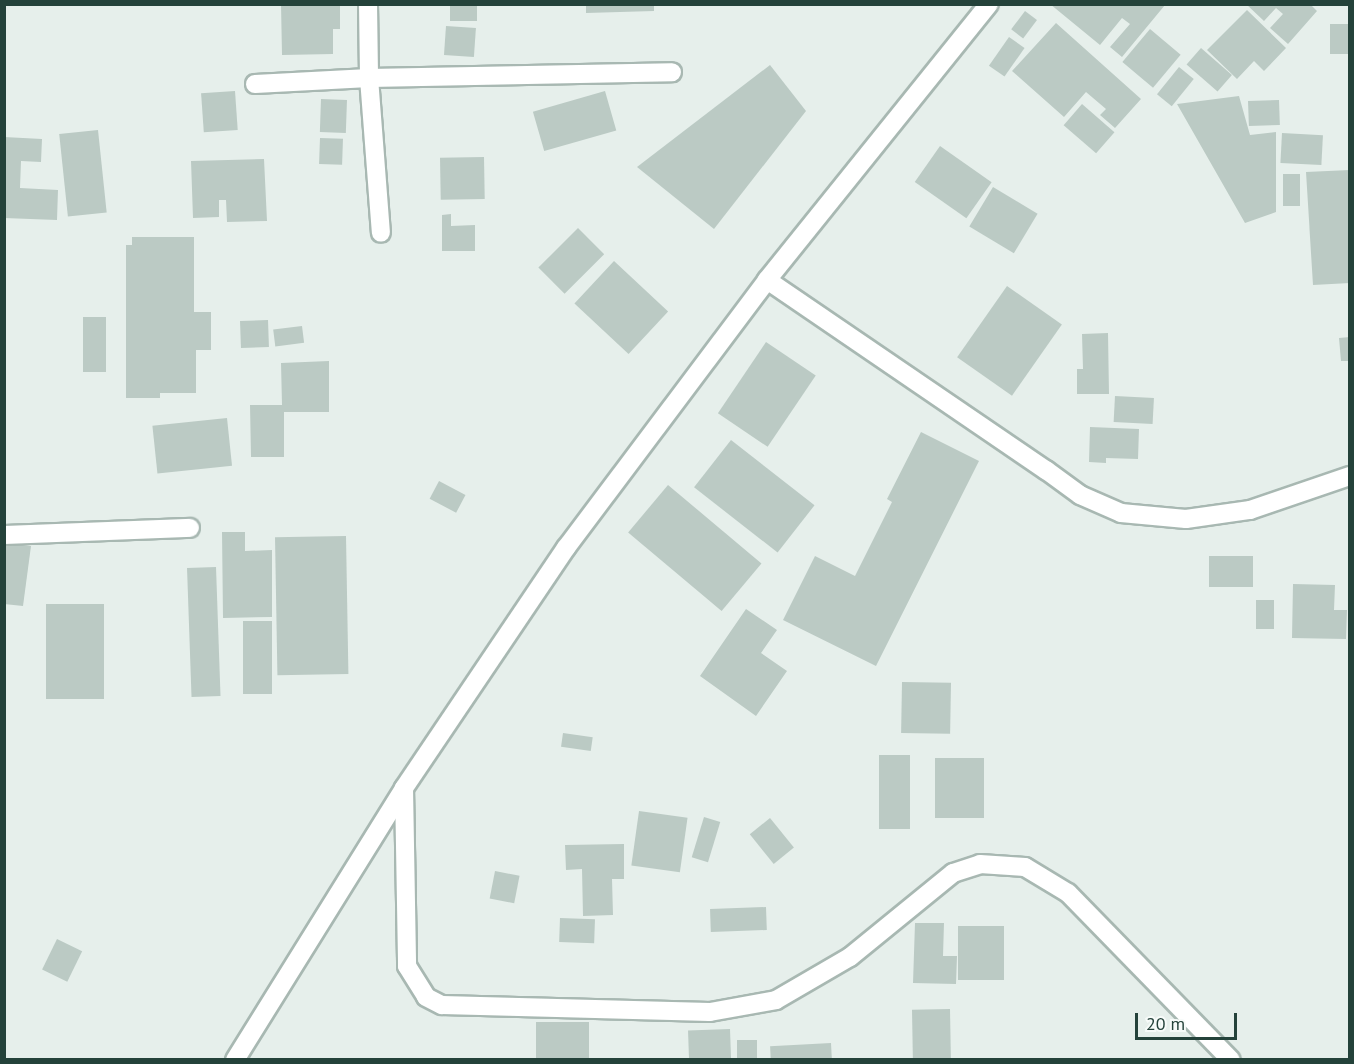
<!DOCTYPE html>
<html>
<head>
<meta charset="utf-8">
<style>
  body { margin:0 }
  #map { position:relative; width:1354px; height:1064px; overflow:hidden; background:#e6efeb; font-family:"PT Sans",sans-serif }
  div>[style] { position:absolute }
  .building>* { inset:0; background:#bbcac4; transform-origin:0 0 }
  .roads { filter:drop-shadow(2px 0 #a8b8b2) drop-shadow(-2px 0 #a8b8b2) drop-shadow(0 2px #a8b8b2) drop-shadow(0 -2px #a8b8b2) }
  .minor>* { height:18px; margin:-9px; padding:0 9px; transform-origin:9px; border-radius:9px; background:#fff }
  span { translate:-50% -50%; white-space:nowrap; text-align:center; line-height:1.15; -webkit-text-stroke:4.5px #f7fbf9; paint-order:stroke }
  .frame { position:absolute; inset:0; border:6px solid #24423a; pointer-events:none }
  .scale { position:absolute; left:1135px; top:1013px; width:102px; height:27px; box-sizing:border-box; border:3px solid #24423a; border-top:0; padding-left:8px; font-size:18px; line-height:21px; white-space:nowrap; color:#24423a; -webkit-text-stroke:4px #f7fbf9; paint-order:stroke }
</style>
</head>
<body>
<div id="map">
  <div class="building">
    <i style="clip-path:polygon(281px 4px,340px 4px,340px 29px,333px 29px,333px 54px,282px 55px)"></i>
    <i style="left:450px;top:4px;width:27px;height:17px"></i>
    <i style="clip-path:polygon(586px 4px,654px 4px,654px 11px,586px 13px)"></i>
    <i style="clip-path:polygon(1050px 4px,1164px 4px,1165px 5px,1122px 57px,1110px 47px,1130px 24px,1122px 18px,1100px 45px)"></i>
    <i style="clip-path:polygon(1246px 4px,1310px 4px,1317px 11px,1288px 44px,1270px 28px,1283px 14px,1276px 8px,1264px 21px)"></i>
    <i style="clip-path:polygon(1247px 10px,1286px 48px,1264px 71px,1254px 61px,1237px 79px,1207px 50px)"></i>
    <i style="left:1025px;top:11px;width:15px;height:23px;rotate:37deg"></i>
    <i style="clip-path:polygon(1056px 23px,1141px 99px,1115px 128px,1100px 115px,1106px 109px,1086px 92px,1064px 117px,1012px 71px)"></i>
    <i style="left:1330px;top:24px;width:20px;height:30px"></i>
    <i style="left:446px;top:26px;width:30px;height:29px;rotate:4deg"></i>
    <i style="left:1150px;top:29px;width:40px;height:43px;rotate:40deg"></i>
    <i style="left:1009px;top:37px;width:19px;height:35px;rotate:35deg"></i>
    <i style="left:1201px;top:48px;width:41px;height:22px;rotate:41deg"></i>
    <i style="clip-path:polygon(770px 65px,806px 111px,714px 229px,637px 167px)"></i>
    <i style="left:1179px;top:67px;width:19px;height:35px;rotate:39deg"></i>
    <i style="left:235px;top:91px;width:39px;height:34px;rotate:86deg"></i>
    <i style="left:605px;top:91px;width:41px;height:75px;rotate:74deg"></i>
    <i style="clip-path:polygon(1239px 96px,1250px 135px,1276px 132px,1276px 212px,1245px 223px,1177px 104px)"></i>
    <i style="left:321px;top:99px;width:26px;height:33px;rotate:2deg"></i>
    <i style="left:1279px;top:100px;width:25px;height:31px;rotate:88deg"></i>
    <i style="left:1082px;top:104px;width:43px;height:28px;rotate:41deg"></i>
    <i style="left:98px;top:130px;width:83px;height:39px;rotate:84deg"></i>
    <i style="left:1282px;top:133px;width:41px;height:30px;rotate:3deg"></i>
    <i style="clip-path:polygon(4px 137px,42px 139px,41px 162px,21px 161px,20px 188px,58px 190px,57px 220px,4px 218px)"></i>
    <i style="left:320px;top:138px;width:23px;height:26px;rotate:2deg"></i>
    <i style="left:940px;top:146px;width:63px;height:44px;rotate:35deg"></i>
    <i style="left:484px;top:157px;width:42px;height:44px;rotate:89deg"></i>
    <i style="clip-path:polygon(264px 159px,267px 221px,227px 222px,226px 200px,219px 200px,219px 217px,193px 218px,191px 161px)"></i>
    <i style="clip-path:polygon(1350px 170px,1350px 283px,1313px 285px,1306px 172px)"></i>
    <i style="left:1283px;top:174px;width:17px;height:32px"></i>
    <i style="left:993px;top:187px;width:52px;height:46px;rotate:31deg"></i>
    <i style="clip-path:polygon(451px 214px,451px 226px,475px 225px,475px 251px,442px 251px,442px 215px)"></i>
    <i style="left:578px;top:228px;width:37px;height:56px;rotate:45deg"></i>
    <i style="clip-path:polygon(132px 237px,194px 237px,194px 312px,211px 312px,211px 350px,196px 350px,196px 393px,160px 393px,160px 398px,126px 398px,126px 245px,132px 245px)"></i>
    <i style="left:614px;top:261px;width:74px;height:58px;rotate:43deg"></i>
    <i style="left:1007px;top:286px;width:67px;height:87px;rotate:35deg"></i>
    <i style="left:83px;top:317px;width:23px;height:55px"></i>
    <i style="left:268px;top:320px;width:27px;height:28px;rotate:88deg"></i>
    <i style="left:302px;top:326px;width:17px;height:29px;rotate:83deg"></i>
    <i style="clip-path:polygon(1108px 333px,1109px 394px,1077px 394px,1077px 369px,1083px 369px,1082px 334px)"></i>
    <i style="clip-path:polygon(1350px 337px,1350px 361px,1341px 361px,1339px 338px)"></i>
    <i style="left:766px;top:342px;width:60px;height:86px;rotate:34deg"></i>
    <i style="clip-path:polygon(329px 361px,329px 412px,284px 412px,284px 457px,251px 457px,250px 405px,282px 405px,281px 363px)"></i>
    <i style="left:1115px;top:396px;width:39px;height:26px;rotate:3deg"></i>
    <i style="left:227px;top:418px;width:48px;height:75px;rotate:84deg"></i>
    <i style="clip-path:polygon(1090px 427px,1139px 429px,1138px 459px,1106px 458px,1106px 463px,1089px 462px)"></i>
    <i style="clip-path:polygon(921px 432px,979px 461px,876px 666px,783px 620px,815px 556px,855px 576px,892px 502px,887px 499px)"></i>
    <i style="left:731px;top:440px;width:106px;height:60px;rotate:38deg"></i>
    <i style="left:439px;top:481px;width:30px;height:20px;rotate:28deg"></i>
    <i style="left:668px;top:485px;width:122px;height:62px;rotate:40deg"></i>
    <i style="clip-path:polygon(222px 532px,245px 532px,245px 551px,272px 550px,272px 617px,223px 618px)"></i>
    <i style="left:346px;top:536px;width:138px;height:71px;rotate:89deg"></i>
    <i style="clip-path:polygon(4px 543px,31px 546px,23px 606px,4px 604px)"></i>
    <i style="left:1253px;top:556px;width:31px;height:44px;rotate:90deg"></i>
    <i style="left:216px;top:567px;width:129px;height:29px;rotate:88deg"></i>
    <i style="clip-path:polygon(1293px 584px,1335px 585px,1334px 610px,1347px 610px,1346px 639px,1292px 638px)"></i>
    <i style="left:1256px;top:600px;width:18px;height:29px"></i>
    <i style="left:46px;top:604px;width:58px;height:95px"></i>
    <i style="clip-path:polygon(746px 609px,777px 630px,761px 653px,787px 671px,756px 716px,700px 676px)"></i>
    <i style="left:243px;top:621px;width:29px;height:73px"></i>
    <i style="left:902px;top:682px;width:49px;height:51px;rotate:1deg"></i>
    <i style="left:563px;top:733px;width:30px;height:14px;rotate:8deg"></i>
    <i style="left:879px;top:755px;width:31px;height:74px"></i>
    <i style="left:935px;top:758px;width:49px;height:60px"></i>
    <i style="left:639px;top:811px;width:49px;height:55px;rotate:8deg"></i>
    <i style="left:704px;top:817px;width:17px;height:42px;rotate:17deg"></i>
    <i style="left:770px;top:818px;width:38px;height:26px;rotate:51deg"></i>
    <i style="clip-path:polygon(624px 844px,624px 879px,612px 879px,613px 915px,583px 916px,582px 869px,566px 870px,565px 845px)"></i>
    <i style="left:495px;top:871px;width:25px;height:28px;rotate:11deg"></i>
    <i style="left:766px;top:907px;width:23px;height:56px;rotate:88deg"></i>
    <i style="left:560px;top:918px;width:35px;height:24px;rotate:2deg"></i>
    <i style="clip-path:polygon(915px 923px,944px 923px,943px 956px,957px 956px,956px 984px,913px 983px)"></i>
    <i style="left:958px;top:926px;width:46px;height:54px"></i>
    <i style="left:57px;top:939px;width:28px;height:34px;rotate:26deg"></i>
    <i style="left:950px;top:1009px;width:51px;height:38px;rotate:89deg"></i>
    <i style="left:536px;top:1022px;width:53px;height:38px"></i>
    <i style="left:730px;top:1029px;width:31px;height:42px;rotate:88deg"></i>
    <i style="left:757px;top:1040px;width:20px;height:20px;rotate:90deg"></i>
    <i style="left:831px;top:1043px;width:17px;height:61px;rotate:87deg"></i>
  </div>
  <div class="roads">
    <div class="minor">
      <i style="left:368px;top:4px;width:74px;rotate:89.2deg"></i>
      <i style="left:369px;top:78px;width:155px;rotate:85.6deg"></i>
      <i style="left:255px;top:84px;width:114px;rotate:-3deg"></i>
      <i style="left:369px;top:78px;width:303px;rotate:-1.1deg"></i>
      <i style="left:767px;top:280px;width:338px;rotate:34.3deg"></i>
      <i style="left:1046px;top:470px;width:42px;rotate:36.3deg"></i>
      <i style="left:1080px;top:495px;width:45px;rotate:23.7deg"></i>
      <i style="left:1121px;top:513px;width:65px;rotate:5.3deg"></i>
      <i style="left:1186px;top:519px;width:65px;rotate:-8deg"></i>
      <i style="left:1250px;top:510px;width:106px;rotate:-18.8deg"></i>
      <i style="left:4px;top:535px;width:186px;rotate:-2.2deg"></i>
      <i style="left:404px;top:788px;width:178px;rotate:89deg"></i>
      <i style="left:407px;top:966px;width:36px;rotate:58deg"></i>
      <i style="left:426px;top:997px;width:18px;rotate:27deg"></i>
      <i style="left:442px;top:1005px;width:268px;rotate:1.5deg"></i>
      <i style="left:710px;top:1012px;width:67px;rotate:-10.3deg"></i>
      <i style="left:776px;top:1000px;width:86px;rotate:-30.2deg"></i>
      <i style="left:850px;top:957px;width:133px;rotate:-39.2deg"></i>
      <i style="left:953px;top:873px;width:28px;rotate:-18deg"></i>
      <i style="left:980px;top:864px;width:45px;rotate:3.8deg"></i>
      <i style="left:1025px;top:867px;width:50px;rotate:31.2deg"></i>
      <i style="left:1068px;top:893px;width:233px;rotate:45.7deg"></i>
      <i style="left:235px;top:1060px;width:320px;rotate:-58.1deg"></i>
      <i style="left:404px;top:788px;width:290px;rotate:-56deg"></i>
      <i style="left:566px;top:548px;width:335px;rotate:-53.1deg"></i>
      <i style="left:767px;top:280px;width:354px;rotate:-51.2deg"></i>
    </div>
  </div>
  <div class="frame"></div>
  <div class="scale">20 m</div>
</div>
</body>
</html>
